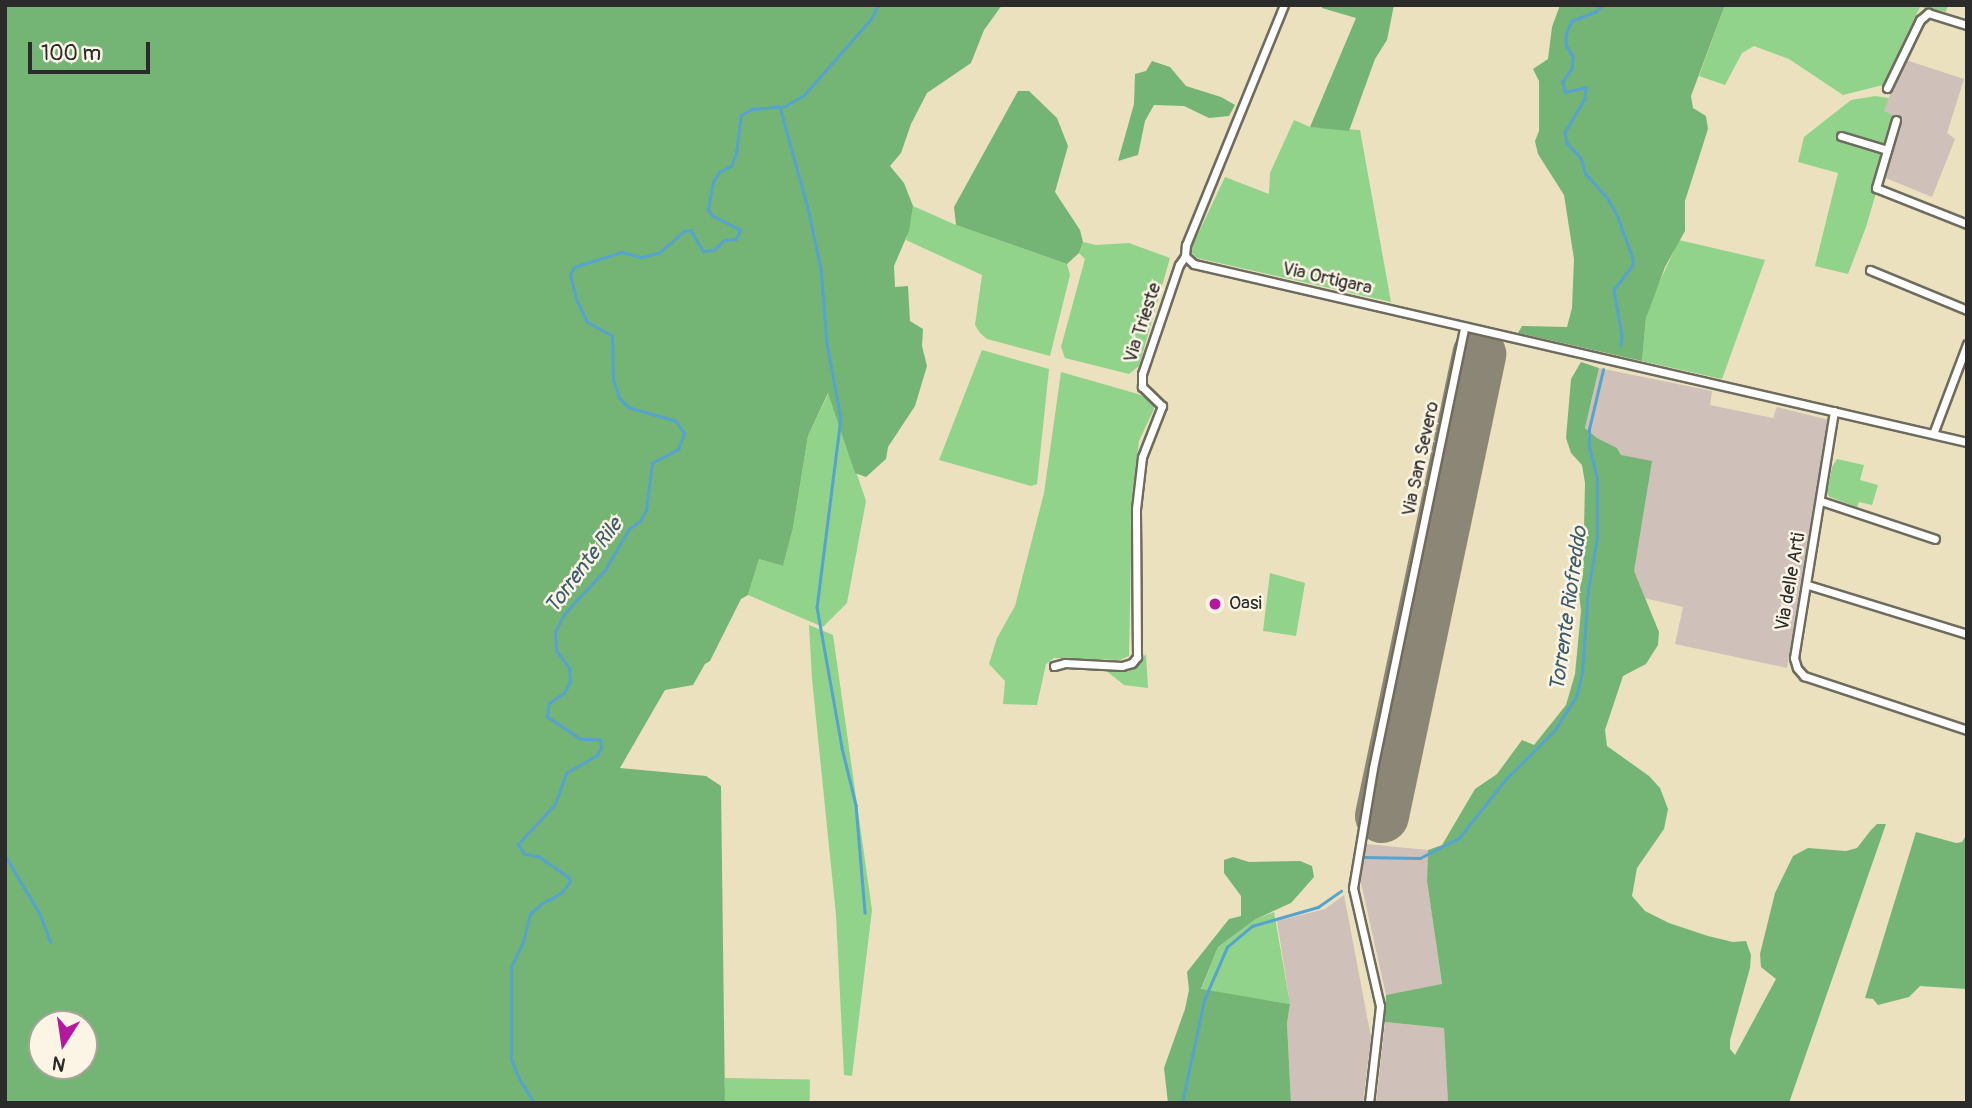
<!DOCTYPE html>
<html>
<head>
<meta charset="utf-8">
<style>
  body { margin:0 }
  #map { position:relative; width:1972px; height:1108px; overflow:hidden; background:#ebe1bf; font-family:Pangolin,sans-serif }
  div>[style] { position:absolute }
  .industrial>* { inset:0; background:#cfc0ba }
  .green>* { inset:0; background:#91d38a; transform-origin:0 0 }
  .forest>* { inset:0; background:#74b576 }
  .stream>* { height:2.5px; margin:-1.25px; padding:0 1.25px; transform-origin:1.25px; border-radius:1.25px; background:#55a3ce }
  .runway>* { height:54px; margin:-27px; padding:0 27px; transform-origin:27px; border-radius:27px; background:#8b8675 }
  .roads { filter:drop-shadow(2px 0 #6e6b5f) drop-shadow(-2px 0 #6e6b5f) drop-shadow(0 2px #6e6b5f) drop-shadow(0 -2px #6e6b5f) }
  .minor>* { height:7px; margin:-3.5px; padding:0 3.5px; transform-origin:3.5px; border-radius:3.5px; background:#fff }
  .dots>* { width:19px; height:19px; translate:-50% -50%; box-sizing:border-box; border:4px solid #fcf5e5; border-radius:50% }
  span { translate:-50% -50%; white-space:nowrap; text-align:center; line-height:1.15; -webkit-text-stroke:5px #fcf5e5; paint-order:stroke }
  .street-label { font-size:19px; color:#2b2b2b }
  .poi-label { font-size:19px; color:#2b2b2b }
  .left { translate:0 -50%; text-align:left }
  .water-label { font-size:21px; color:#3c5b6c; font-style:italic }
  .frame { position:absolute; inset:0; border:7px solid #2b2b2b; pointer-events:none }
  .north { position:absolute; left:28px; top:1010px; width:70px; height:70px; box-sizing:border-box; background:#fcf5e5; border:2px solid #a8a49b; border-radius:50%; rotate:192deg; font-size:19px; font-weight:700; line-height:28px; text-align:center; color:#2b2b2b }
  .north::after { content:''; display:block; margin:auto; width:24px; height:32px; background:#b5179e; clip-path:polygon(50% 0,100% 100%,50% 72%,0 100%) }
  .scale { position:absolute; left:28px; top:42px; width:122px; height:32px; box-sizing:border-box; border:4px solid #2b2b2b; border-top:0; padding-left:9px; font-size:21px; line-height:24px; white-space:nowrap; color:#2b2b2b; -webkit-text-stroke:5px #fcf5e5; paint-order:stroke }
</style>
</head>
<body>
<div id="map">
  <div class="industrial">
    <i style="clip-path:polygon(1906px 60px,1964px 79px,1947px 133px,1955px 139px,1932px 197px,1881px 176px,1884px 111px,1899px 70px)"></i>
    <i style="clip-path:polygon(1599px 368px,1712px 391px,1710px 405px,1773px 418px,1777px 407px,1829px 420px,1787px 668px,1675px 644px,1683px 607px,1644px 598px,1633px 571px,1640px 530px,1621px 455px,1617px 448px,1596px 438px,1585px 428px)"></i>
    <i style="clip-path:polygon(1366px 844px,1428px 850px,1427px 881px,1442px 985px,1386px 995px,1359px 874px)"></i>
    <i style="clip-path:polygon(1344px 895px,1371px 1037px,1363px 1103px,1291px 1103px,1287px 1023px,1290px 1004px,1277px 921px,1325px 909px)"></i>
    <i style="clip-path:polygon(1385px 1022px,1444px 1028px,1448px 1103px,1376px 1103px)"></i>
  </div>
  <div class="green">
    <i style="clip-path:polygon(1725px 5px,1948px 5px,1946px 12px,1920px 7px,1883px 85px,1843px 95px,1789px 59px,1754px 46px,1742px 53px,1725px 85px,1699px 76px)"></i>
    <i style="clip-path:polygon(1875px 96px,1889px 98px,1884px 111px,1898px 118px,1866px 227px,1848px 274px,1815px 266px,1838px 173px,1798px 162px,1804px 137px,1851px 100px)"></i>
    <i style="clip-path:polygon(1294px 120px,1310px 127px,1360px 130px,1391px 302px,1197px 258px,1190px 251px,1225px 177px,1269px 194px,1270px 173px)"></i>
    <i style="clip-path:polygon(913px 206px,956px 225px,1067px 264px,1070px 275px,1050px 356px,987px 339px,980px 333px,975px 325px,982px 275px,906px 240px)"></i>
    <i style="clip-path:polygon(1679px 240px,1765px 260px,1722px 379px,1642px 361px,1646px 318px,1652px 298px)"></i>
    <i style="clip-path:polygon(1083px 242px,1096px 245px,1129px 243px,1170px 258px,1139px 366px,1129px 374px,1065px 358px,1061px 347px,1085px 259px,1079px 253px)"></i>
    <i style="clip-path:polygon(982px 350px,1049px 369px,1037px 484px,1031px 486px,939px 460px)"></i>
    <i style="clip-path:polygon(1061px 372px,1138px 394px,1154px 402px,1154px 409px,1139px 441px,1132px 499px,1129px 656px,1120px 660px,1054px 658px,1046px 664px,1037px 705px,1003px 704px,1005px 681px,989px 664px,997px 638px,1015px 606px,1044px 493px)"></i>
    <i style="clip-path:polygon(829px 392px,866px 501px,847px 603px,823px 627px,748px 595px,759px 559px,783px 566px,793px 528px,808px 436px)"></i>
    <i style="clip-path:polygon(1837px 459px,1864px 465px,1860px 480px,1878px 485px,1872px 505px,1859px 502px,1857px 507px,1830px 497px,1827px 494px,1832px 467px)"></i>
    <i style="clip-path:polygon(1270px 573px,1305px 583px,1296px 636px,1263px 631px)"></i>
    <i style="clip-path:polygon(809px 625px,833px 635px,872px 910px,852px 1076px,844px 1075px,836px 915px,812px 679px)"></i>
    <i style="clip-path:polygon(1146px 654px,1148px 688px,1124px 685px,1104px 669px,1118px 671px,1135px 667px)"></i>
    <i style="clip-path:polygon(1274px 912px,1290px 1004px,1201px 990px,1218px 947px,1256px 919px)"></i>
    <i style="left:725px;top:1078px;width:85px;height:25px;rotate:1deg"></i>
  </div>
  <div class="forest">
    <i style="clip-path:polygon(evenodd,5px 5px,1002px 5px,984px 30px,971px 63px,927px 93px,911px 124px,901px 153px,890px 166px,904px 183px,913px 206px,909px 231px,894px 266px,895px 287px,908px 286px,910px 321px,923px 329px,922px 346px,927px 366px,915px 406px,888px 447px,886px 459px,866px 477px,855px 473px,828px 393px,808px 436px,793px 528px,783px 566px,759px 559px,748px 595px,741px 599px,710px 661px,705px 664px,693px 685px,665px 690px,620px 768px,706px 776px,721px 786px,725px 1103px,5px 1103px,5px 5px,84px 1024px,84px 1066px,42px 1066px,42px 1024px,84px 1024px)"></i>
    <i style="clip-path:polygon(1323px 5px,1394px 5px,1387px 40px,1375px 59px,1349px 131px,1310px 127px,1356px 18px,1322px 8px)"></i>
    <i style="clip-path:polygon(1560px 5px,1725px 5px,1691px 96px,1693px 108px,1706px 116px,1708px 129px,1685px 201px,1685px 231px,1665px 267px,1646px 318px,1642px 361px,1518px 333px,1522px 326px,1567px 327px,1572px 308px,1574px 259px,1564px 195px,1538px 154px,1535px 141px,1539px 131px,1539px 81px,1533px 69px,1548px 59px,1552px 27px)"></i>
    <i style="clip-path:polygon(1152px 61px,1170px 67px,1186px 86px,1221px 97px,1235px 105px,1229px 116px,1209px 118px,1184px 106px,1154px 105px,1145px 121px,1138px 155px,1118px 161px,1134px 104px,1135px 74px,1146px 71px)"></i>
    <i style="clip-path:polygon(1018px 91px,1029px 91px,1057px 118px,1068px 146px,1055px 192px,1080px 230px,1083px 242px,1079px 253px,1067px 264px,956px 225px,954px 207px)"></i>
    <i style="clip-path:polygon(1581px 362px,1599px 368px,1585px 428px,1597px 438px,1617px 448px,1621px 455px,1652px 461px,1634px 571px,1659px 632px,1658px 645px,1646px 664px,1623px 676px,1605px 730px,1607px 746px,1649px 776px,1660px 788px,1668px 809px,1664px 829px,1637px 868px,1632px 896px,1645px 911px,1669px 923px,1708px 936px,1733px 942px,1746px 941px,1751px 955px,1750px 968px,1730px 1040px,1730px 1049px,1735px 1055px,1776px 979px,1761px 967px,1760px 954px,1775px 893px,1793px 856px,1808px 848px,1846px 851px,1857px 848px,1871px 830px,1877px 824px,1886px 824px,1789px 1103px,1448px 1103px,1444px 1028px,1385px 1022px,1386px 995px,1442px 984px,1427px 881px,1428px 850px,1442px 845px,1475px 789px,1497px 774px,1522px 740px,1534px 745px,1566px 705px,1575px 674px,1581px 611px,1579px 592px,1583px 575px,1585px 483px,1582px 465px,1571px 453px,1566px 438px,1571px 379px)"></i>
    <i style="clip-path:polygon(1916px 832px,1956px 843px,1962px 842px,1967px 834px,1967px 989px,1920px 986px,1909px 997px,1878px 1005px,1873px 999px,1865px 998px)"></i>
    <i style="clip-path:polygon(1233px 857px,1249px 862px,1300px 861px,1312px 866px,1314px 877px,1291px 903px,1256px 919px,1218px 947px,1201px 989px,1290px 1004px,1287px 1023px,1291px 1103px,1168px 1103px,1164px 1068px,1185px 1009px,1189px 990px,1187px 972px,1229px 919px,1241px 916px,1241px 896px,1224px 873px,1224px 860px)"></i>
  </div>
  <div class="stream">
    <i style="left:1603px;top:5px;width:10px;rotate:135deg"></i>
    <i style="left:1596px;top:12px;width:26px;rotate:159deg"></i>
    <i style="left:1572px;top:21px;width:15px;rotate:113deg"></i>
    <i style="left:1566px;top:35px;width:10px;rotate:90deg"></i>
    <i style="left:1566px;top:45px;width:13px;rotate:58deg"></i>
    <i style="left:1573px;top:56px;width:13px;rotate:94deg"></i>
    <i style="left:1572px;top:69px;width:16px;rotate:125deg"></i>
    <i style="left:1563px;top:82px;width:10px;rotate:79deg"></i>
    <i style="left:1565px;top:92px;width:22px;rotate:-13deg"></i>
    <i style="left:1586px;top:87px;width:12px;rotate:95deg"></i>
    <i style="left:1585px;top:99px;width:39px;rotate:121deg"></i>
    <i style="left:1565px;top:132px;width:11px;rotate:80deg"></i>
    <i style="left:1567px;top:143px;width:21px;rotate:47deg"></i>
    <i style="left:1581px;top:158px;width:17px;rotate:73deg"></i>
    <i style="left:1586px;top:174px;width:31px;rotate:48deg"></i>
    <i style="left:1607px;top:197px;width:23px;rotate:61deg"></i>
    <i style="left:1618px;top:217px;width:45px;rotate:70.3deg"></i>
    <i style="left:1633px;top:259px;width:6px;rotate:90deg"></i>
    <i style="left:1633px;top:265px;width:31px;rotate:127deg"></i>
    <i style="left:1614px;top:290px;width:47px;rotate:80.1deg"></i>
    <i style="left:1622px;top:336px;width:9px;rotate:96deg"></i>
    <i style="left:780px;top:107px;width:105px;rotate:74.5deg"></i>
    <i style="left:808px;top:208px;width:62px;rotate:78deg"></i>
    <i style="left:821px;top:269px;width:75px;rotate:85.4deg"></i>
    <i style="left:827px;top:344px;width:75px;rotate:79.3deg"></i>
    <i style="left:841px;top:418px;width:191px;rotate:97.2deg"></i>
    <i style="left:817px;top:607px;width:143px;rotate:79.9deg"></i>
    <i style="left:842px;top:748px;width:59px;rotate:76.2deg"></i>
    <i style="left:856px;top:805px;width:108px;rotate:85.2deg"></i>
    <i style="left:5px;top:855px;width:69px;rotate:59.3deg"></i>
    <i style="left:40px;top:914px;width:30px;rotate:69deg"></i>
    <i style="left:1362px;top:857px;width:58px;rotate:1deg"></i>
    <i style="left:1420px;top:858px;width:44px;rotate:-27.1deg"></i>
    <i style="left:1459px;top:838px;width:75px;rotate:-51.5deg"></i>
    <i style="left:1506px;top:779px;width:68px;rotate:-45deg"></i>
    <i style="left:1554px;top:731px;width:40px;rotate:-57.1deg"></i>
    <i style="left:1576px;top:697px;width:25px;rotate:-76deg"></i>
    <i style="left:1582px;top:673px;width:83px;rotate:-85.9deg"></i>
    <i style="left:1588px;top:590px;width:53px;rotate:-80.2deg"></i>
    <i style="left:1597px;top:538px;width:59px;rotate:-90deg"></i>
    <i style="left:1597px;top:479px;width:34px;rotate:-104deg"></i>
    <i style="left:1589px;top:446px;width:17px;rotate:-90deg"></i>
    <i style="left:1589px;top:429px;width:61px;rotate:-76.7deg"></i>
    <i style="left:534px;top:1103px;width:28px;rotate:-122deg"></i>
    <i style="left:519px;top:1079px;width:22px;rotate:-112deg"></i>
    <i style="left:511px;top:1059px;width:92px;rotate:-90deg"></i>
    <i style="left:511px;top:967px;width:28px;rotate:-64deg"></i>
    <i style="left:523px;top:942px;width:29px;rotate:-76deg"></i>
    <i style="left:530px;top:914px;width:15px;rotate:-42deg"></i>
    <i style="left:541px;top:904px;width:23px;rotate:-29deg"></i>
    <i style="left:561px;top:893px;width:14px;rotate:-51deg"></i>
    <i style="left:570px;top:882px;width:4px;rotate:-104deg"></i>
    <i style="left:569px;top:878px;width:37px;rotate:-145deg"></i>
    <i style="left:539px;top:857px;width:15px;rotate:-169deg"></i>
    <i style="left:524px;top:854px;width:12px;rotate:-121deg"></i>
    <i style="left:518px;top:844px;width:54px;rotate:-47.2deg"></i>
    <i style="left:555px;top:804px;width:33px;rotate:-70deg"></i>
    <i style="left:566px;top:773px;width:36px;rotate:-30deg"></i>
    <i style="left:597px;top:755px;width:8px;rotate:-60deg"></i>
    <i style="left:601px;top:748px;width:8px;rotate:-97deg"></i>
    <i style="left:600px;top:740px;width:20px;rotate:-177deg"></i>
    <i style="left:580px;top:739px;width:40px;rotate:-146deg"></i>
    <i style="left:547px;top:717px;width:14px;rotate:-82deg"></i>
    <i style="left:549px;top:703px;width:18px;rotate:-34deg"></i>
    <i style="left:564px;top:693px;width:13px;rotate:-61deg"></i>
    <i style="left:570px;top:682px;width:14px;rotate:-94deg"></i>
    <i style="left:569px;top:668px;width:21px;rotate:-127deg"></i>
    <i style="left:556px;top:651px;width:19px;rotate:-93deg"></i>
    <i style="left:555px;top:632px;width:20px;rotate:-63deg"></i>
    <i style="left:564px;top:614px;width:60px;rotate:-47deg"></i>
    <i style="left:605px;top:570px;width:48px;rotate:-59.7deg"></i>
    <i style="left:629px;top:529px;width:14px;rotate:-36deg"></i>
    <i style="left:640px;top:521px;width:13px;rotate:-61deg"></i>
    <i style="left:646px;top:510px;width:47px;rotate:-82.7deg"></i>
    <i style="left:652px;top:463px;width:30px;rotate:-28deg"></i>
    <i style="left:678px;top:449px;width:17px;rotate:-69deg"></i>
    <i style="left:684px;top:433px;width:15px;rotate:-127deg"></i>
    <i style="left:675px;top:421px;width:48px;rotate:-164.2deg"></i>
    <i style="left:629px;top:408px;width:14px;rotate:-135deg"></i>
    <i style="left:619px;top:398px;width:19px;rotate:-108deg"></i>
    <i style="left:613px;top:380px;width:44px;rotate:-91.3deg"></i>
    <i style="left:612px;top:336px;width:29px;rotate:-151deg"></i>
    <i style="left:587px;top:322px;width:25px;rotate:-116deg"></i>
    <i style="left:576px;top:299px;width:25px;rotate:-104deg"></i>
    <i style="left:570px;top:275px;width:9px;rotate:-63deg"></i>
    <i style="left:574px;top:267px;width:50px;rotate:-17.4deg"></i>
    <i style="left:622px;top:252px;width:20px;rotate:15deg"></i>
    <i style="left:641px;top:257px;width:18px;rotate:-13deg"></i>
    <i style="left:659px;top:253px;width:33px;rotate:-41deg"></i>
    <i style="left:684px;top:231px;width:7px;rotate:-8deg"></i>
    <i style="left:691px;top:230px;width:24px;rotate:60deg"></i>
    <i style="left:703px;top:251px;width:11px;rotate:-5deg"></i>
    <i style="left:714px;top:250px;width:14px;rotate:-45deg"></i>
    <i style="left:724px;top:240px;width:12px;rotate:-5deg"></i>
    <i style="left:736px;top:239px;width:10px;rotate:-66deg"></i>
    <i style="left:740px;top:230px;width:31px;rotate:-153deg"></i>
    <i style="left:712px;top:216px;width:7px;rotate:-124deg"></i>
    <i style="left:708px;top:210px;width:28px;rotate:-80deg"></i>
    <i style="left:713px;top:182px;width:12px;rotate:-59deg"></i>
    <i style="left:719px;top:172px;width:13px;rotate:-27deg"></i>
    <i style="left:731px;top:166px;width:13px;rotate:-67deg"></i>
    <i style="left:736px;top:154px;width:39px;rotate:-83deg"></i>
    <i style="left:741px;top:115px;width:13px;rotate:-29deg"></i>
    <i style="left:752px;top:109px;width:33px;rotate:-5deg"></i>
    <i style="left:785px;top:106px;width:22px;rotate:-30deg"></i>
    <i style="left:804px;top:95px;width:101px;rotate:-48.6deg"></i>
    <i style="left:871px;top:19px;width:16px;rotate:-63deg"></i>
    <i style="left:1182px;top:1103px;width:105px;rotate:-77.9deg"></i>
    <i style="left:1204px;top:1000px;width:58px;rotate:-66.5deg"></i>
    <i style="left:1227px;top:947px;width:33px;rotate:-40deg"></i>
    <i style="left:1252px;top:926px;width:69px;rotate:-16.1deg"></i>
    <i style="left:1318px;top:907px;width:28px;rotate:-35deg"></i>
  </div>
  <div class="runway">
    <i style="left:1382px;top:816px;width:472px;rotate:-78.1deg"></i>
  </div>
  <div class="roads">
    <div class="minor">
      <i style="left:1887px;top:88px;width:76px;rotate:-64.1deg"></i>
      <i style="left:1920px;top:20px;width:11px;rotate:-41deg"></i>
      <i style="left:1928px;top:13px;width:41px;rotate:17.1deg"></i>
      <i style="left:1896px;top:120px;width:71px;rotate:106.4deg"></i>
      <i style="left:1876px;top:188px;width:98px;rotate:21.6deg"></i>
      <i style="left:1841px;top:136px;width:48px;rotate:16.9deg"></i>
      <i style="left:1185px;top:256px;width:12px;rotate:42deg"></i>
      <i style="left:1194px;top:264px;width:793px;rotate:12.97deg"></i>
      <i style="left:1870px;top:270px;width:105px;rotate:22.4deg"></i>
      <i style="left:1834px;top:411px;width:250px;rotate:99.2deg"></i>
      <i style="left:1794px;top:658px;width:10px;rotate:73deg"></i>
      <i style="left:1797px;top:668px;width:11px;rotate:49deg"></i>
      <i style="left:1804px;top:676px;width:172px;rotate:18.3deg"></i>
      <i style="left:1933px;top:434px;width:96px;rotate:-69.3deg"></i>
      <i style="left:1821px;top:501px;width:120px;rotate:18.4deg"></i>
      <i style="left:1808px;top:585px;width:166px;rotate:17.1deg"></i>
      <i style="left:1054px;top:666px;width:11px;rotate:-15deg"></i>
      <i style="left:1065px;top:663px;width:57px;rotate:3deg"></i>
      <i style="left:1122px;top:666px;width:10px;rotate:-17deg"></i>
      <i style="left:1132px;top:663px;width:8px;rotate:-50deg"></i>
      <i style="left:1137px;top:657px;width:148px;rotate:-90.4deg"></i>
      <i style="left:1136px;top:509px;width:52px;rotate:-83.4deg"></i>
      <i style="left:1142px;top:457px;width:55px;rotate:-68.6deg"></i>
      <i style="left:1162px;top:406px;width:28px;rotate:-136deg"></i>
      <i style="left:1142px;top:387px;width:13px;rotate:-90deg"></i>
      <i style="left:1142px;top:374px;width:115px;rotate:-71.3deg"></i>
      <i style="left:1179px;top:265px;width:11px;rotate:-56deg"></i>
      <i style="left:1185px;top:256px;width:11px;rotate:-85deg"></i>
      <i style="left:1186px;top:245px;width:259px;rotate:-67.8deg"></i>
      <i style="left:1369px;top:1103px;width:98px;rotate:-83.5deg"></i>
      <i style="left:1380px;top:1006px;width:121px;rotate:-102.9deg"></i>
      <i style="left:1353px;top:888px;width:122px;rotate:-80.5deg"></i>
      <i style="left:1373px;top:768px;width:450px;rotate:-78.3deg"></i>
    </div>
  </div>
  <div class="dots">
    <i style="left:1215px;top:604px;background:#b5179e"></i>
  </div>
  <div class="street-label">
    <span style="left:1327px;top:279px;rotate:13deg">Via Ortigara</span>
    <span style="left:1143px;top:323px;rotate:-72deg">Via Trieste</span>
    <span style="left:1421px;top:459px;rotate:-78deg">Via San Severo</span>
    <span style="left:1791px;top:582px;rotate:-80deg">Via delle Arti</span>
  </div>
  <div class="poi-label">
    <span class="left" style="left:1229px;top:604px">Oasi</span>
  </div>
  <div class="water-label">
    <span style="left:584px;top:566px;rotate:-53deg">Torrente Rile</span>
    <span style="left:1569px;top:609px;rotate:-82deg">Torrente Riofreddo</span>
  </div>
  <div class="frame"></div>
  <div class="north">N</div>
  <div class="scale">100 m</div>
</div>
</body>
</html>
